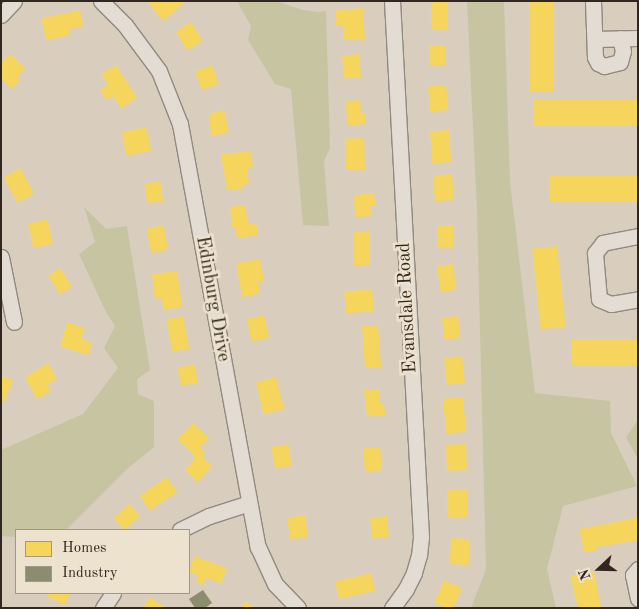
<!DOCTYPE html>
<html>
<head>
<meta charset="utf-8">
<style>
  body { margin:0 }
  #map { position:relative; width:639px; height:609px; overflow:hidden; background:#d9cebd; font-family:"Old Standard TT",serif }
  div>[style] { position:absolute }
  .green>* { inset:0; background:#c6c4a1 }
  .homes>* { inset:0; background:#f6d55c; transform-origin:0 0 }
  .industry>* { inset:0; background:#8c8c6e }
  .roads { filter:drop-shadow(1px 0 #91897f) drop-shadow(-1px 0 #91897f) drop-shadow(0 1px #91897f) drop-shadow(0 -1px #91897f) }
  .minor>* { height:15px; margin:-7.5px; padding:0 7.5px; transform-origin:7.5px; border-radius:7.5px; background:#e2dcd3 }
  span { translate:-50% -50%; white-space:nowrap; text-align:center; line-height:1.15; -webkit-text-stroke:5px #ede2cd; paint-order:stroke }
  .street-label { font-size:19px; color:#322621 }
  .frame { position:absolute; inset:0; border:2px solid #322621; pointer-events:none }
  .legend { position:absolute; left:15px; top:529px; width:175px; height:65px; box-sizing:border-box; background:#ede2cd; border:1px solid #a29788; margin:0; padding:6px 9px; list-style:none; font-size:15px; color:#322621 }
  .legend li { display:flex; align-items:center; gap:10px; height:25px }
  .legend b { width:25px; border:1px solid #a29788 }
  .north { position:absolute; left:574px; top:544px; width:50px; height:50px; -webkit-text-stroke:4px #ede2cd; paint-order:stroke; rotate:249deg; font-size:14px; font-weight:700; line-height:20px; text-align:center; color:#322621 }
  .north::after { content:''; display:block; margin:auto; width:18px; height:22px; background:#322621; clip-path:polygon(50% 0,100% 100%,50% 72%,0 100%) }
</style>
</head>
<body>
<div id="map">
  <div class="green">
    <i style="clip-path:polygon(237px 1px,276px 1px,303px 10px,318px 12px,326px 11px,330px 148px,324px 161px,329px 226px,303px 225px,291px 89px,275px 84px,248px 40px,251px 26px)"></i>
    <i style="clip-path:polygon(467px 1px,504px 1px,510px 182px,535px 393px,610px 401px,611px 433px,637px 486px,563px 506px,547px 569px,556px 608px,471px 608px,486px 569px,477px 211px)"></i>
    <i style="clip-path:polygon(84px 207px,106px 229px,127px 226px,150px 370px,137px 379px,138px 394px,154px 401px,154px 447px,127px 469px,66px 530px,16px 530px,16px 537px,1px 536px,1px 450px,83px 414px,118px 368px,104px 348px,115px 326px,106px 312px,79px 254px,95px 242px)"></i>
    <i style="clip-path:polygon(638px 420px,638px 459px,626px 437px)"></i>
  </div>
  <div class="homes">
    <i style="clip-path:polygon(147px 1px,183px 1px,184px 3px,163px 21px)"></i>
    <i style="left:431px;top:1px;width:17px;height:28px"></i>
    <i style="left:529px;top:1px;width:25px;height:90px"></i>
    <i style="clip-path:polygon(363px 8px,365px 39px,343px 40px,343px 25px,336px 26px,335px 10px)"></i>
    <i style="clip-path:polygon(80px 10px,83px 26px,69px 29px,70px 35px,46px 40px,41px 18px)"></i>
    <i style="left:191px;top:22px;width:22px;height:18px;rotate:58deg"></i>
    <i style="left:429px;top:45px;width:16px;height:20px"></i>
    <i style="clip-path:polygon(10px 54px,25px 68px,17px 77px,20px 80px,12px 89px,1px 79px,1px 63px)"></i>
    <i style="left:359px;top:54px;width:23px;height:17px;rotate:85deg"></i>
    <i style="clip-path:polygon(116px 65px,137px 98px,121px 108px,113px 96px,106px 100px,100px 90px,108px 84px,101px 74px)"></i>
    <i style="left:212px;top:65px;width:20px;height:18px;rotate:70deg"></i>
    <i style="left:446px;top:85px;width:25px;height:18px;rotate:85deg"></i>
    <i style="clip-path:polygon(360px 100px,361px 113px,365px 113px,366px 124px,347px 125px,346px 101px)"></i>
    <i style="left:638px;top:100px;width:26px;height:104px;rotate:90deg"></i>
    <i style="clip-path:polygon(224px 110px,229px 132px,211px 136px,209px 114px)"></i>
    <i style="left:146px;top:127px;width:24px;height:25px;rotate:78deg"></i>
    <i style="left:449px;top:130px;width:32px;height:19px;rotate:86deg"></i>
    <i style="left:364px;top:138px;width:31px;height:19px;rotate:88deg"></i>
    <i style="clip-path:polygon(251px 151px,253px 168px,247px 168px,249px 184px,243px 184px,244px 188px,227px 190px,221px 154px)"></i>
    <i style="left:20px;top:168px;width:29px;height:19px;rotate:61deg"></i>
    <i style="left:452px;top:174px;width:26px;height:19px;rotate:86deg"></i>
    <i style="left:638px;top:176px;width:26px;height:88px;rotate:90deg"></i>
    <i style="left:160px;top:181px;width:20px;height:16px;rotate:81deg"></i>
    <i style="clip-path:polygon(374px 193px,375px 205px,370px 205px,371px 216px,355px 217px,354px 195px)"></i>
    <i style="clip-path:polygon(245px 205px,248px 224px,256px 223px,258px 235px,237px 238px,235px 227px,232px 227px,230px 207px)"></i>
    <i style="left:47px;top:219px;width:25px;height:20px;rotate:76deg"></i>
    <i style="left:163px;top:225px;width:25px;height:17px;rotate:78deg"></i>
    <i style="left:438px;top:225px;width:16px;height:22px"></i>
    <i style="left:354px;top:232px;width:15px;height:33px"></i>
    <i style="left:557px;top:246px;width:81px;height:25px;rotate:84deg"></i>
    <i style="clip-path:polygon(260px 259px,264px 281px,258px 282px,260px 293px,242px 297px,236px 263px)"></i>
    <i style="left:453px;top:264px;width:26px;height:16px;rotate:83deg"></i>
    <i style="left:60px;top:268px;width:22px;height:14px;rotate:58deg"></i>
    <i style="clip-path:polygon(177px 271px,182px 307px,163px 310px,162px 298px,155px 299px,152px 274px)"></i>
    <i style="left:372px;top:289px;width:22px;height:28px;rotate:85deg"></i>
    <i style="left:264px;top:315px;width:23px;height:18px;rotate:77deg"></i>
    <i style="left:183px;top:316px;width:33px;height:17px;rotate:79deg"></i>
    <i style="left:458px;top:316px;width:22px;height:16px;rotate:85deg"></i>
    <i style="clip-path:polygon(67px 322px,85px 328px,81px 339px,92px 343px,88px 355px,60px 346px)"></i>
    <i style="left:378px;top:325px;width:42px;height:16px;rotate:86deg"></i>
    <i style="left:638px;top:339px;width:26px;height:67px;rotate:90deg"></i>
    <i style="left:462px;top:356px;width:27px;height:18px;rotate:84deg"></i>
    <i style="clip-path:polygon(48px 363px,57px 379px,47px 385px,51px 391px,37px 399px,25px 377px)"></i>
    <i style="left:194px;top:364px;width:19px;height:17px;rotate:78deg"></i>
    <i style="clip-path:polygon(1px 376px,13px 380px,4px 402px,1px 401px)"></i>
    <i style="left:276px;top:377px;width:33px;height:21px;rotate:76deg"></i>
    <i style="clip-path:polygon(379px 389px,380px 403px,384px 403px,385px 415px,367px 416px,364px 390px)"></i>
    <i style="left:463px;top:397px;width:35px;height:20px;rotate:85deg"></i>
    <i style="clip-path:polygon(193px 423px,209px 438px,200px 447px,205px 453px,202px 456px,212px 466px,198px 482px,185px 470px,194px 460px,193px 454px,177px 439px)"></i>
    <i style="left:288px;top:444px;width:22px;height:17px;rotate:80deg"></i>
    <i style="left:466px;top:444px;width:26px;height:20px;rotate:88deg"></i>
    <i style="left:380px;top:447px;width:23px;height:17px;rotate:85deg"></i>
    <i style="left:167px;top:477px;width:18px;height:33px;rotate:56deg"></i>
    <i style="left:447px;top:489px;width:20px;height:28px"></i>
    <i style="left:129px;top:504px;width:16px;height:21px;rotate:47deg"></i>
    <i style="left:305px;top:515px;width:22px;height:18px;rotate:82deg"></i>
    <i style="left:387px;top:516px;width:21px;height:17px;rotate:85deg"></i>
    <i style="clip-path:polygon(638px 517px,638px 540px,596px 547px,597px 550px,584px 552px,579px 529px)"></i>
    <i style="left:451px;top:538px;width:19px;height:26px;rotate:3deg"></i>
    <i style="clip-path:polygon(194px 556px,227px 568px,221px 583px,206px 578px,203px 585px,196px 582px,198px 575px,189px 572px)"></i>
    <i style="clip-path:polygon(594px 571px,601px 608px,578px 608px,570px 576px)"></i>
    <i style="left:371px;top:573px;width:18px;height:37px;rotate:77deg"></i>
    <i style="clip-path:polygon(444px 580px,462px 588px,453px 608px,445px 608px,434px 603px)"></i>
    <i style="clip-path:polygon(48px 593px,71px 593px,64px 605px,47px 596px)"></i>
    <i style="clip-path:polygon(150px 597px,164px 607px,164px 608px,143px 608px)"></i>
    <i style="clip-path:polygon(247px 602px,252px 608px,240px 608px)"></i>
  </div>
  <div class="industry">
    <i style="clip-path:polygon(203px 590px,212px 603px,205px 608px,195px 608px,189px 599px)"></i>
  </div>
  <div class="roads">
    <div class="minor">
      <i style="left:101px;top:1px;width:34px;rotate:45deg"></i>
      <i style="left:125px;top:25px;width:57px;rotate:53.5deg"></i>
      <i style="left:159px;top:71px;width:57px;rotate:68.4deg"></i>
      <i style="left:180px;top:124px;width:430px;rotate:79.6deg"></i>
      <i style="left:258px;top:547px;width:41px;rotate:65.3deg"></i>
      <i style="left:275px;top:584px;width:33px;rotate:46deg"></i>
      <i style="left:392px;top:1px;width:537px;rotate:86.9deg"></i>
      <i style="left:421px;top:537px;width:18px;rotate:96deg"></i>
      <i style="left:419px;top:555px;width:19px;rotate:106deg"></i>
      <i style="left:414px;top:573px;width:18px;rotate:117deg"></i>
      <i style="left:406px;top:589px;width:24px;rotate:126deg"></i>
      <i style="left:593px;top:1px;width:56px;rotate:88deg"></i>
      <i style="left:595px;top:57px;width:7px;rotate:63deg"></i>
      <i style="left:598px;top:63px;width:7px;rotate:27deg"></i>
      <i style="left:604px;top:66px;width:16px;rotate:-14deg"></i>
      <i style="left:620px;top:62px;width:11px;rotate:-75deg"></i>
      <i style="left:623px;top:51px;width:13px;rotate:-103deg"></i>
      <i style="left:1px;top:15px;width:19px;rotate:-47deg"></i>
      <i style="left:595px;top:39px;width:43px;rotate:-1.3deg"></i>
      <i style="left:638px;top:236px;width:36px;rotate:169deg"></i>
      <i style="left:603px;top:243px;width:13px;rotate:129deg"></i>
      <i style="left:595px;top:253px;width:46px;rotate:85deg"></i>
      <i style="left:599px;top:299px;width:13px;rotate:23deg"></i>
      <i style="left:611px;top:304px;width:27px;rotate:-10deg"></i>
      <i style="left:1px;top:257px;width:66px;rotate:78.7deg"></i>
      <i style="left:180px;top:530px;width:32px;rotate:-26deg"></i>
      <i style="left:209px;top:516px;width:42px;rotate:-18deg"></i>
      <i style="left:638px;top:569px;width:8px;rotate:130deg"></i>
      <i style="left:633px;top:575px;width:24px;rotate:78deg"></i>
      <i style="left:103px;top:608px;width:18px;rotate:-56deg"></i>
    </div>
  </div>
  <div class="street-label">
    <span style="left:212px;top:299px;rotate:80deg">Edinburg Drive</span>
    <span style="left:408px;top:308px;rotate:-93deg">Evansdale Road</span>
  </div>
  <div class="frame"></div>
  <ul class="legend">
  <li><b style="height:14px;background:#f6d55c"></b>Homes</li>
  <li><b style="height:14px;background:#8c8c6e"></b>Industry</li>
  </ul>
  <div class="north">N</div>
</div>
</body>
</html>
